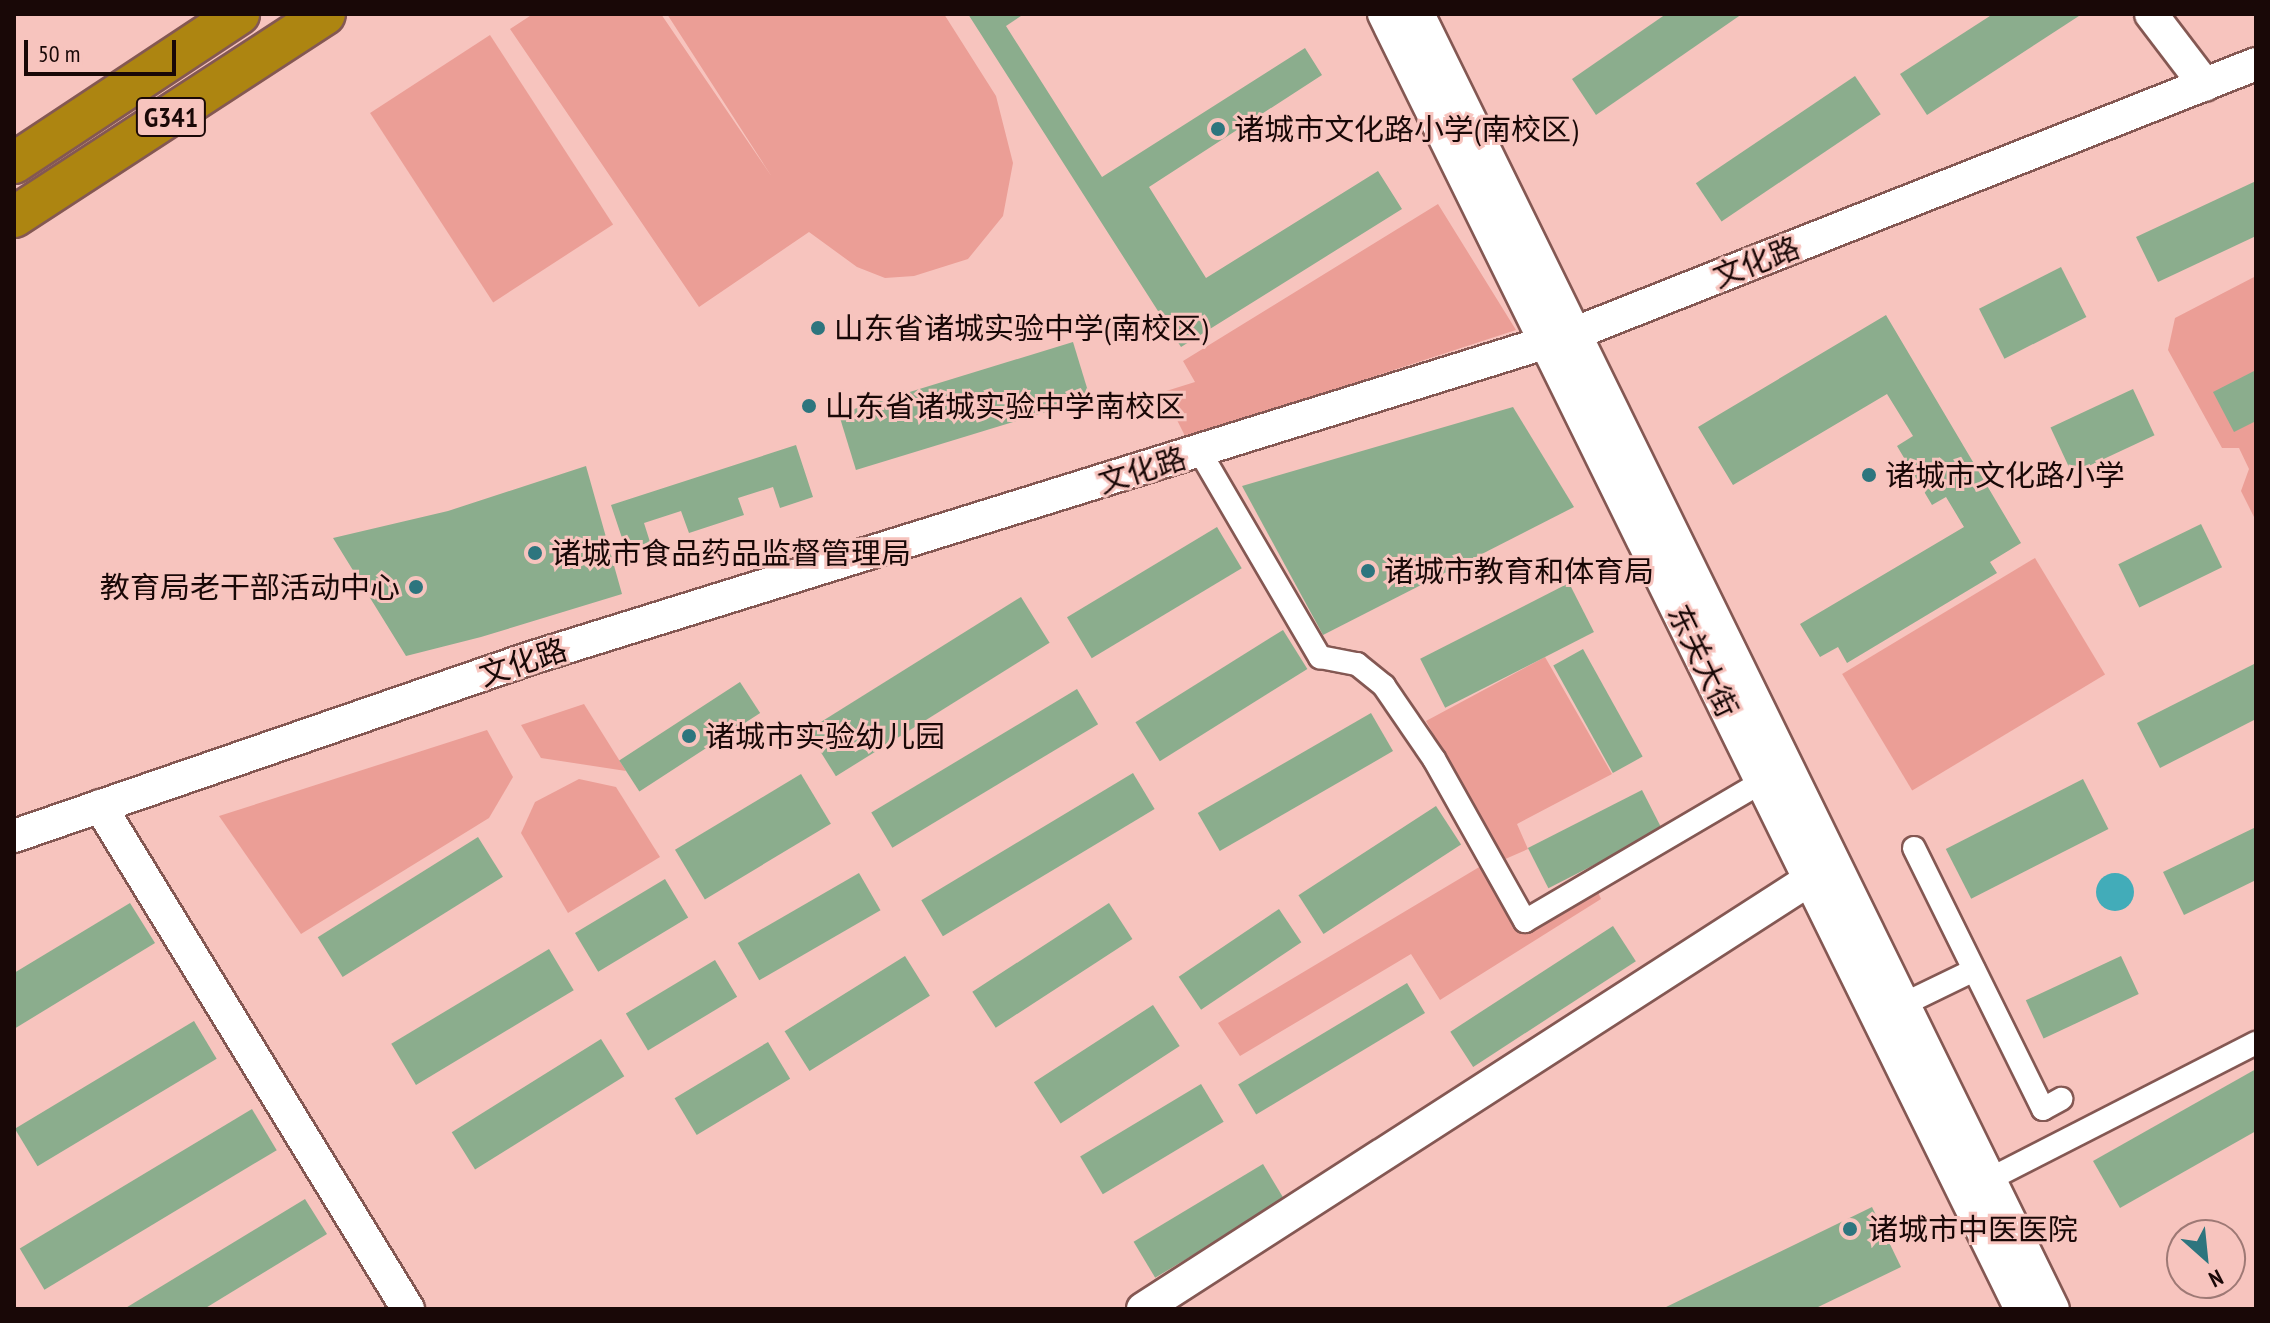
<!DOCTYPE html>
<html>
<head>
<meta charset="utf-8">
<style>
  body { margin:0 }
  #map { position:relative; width:2270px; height:1323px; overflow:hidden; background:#f7c4be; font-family:"PT Sans Narrow","Noto Sans SC",sans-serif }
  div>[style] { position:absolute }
  .green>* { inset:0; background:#eb9e96; transform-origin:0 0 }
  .water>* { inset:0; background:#42acb9 }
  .round { border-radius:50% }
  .building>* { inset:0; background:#8bad8d; transform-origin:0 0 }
  .roads { filter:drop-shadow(2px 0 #845853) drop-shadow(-2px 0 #845853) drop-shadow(0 2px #845853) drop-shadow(0 -2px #845853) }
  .street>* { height:22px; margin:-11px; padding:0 11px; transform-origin:11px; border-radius:11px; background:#fff }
  .secondary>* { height:32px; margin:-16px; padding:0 16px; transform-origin:16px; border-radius:16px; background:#fff }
  .highway>* { height:40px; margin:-20px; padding:0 20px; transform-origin:20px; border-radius:20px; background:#ad8511 }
  .dots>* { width:22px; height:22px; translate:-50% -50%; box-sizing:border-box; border:4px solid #f7c4be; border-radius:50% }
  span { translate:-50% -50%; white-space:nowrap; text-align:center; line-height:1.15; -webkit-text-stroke:6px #f7c4be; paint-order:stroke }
  .shield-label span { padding:2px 6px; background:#f7c4be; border:2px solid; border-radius:6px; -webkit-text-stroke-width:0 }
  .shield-label { font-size:28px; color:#190807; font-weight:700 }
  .poi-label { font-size:30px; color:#190807 }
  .left { translate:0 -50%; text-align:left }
  .right { translate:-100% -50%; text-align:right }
  .street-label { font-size:30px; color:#190807 }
  .frame { position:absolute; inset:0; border:16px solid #190807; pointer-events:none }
  .north { position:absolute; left:2166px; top:1219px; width:80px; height:80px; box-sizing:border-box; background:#f7c4be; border:2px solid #9e7975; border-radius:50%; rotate:153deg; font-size:22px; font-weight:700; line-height:32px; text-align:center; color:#190807 }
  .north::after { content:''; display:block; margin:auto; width:28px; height:36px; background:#2d757e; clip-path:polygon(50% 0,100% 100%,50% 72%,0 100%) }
  .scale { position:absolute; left:24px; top:40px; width:152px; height:36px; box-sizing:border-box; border:4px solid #190807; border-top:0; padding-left:10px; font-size:24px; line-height:28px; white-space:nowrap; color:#190807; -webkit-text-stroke:6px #f7c4be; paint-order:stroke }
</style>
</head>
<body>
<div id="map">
  <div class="green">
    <i style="clip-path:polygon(533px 14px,661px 14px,772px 177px,667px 14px,944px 14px,996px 96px,1013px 163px,1003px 216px,968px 259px,914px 276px,885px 278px,857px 267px,809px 232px,699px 307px,510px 29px)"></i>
    <i style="left:490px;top:35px;width:226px;height:143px;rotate:57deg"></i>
    <i style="clip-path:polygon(1438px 204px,1516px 330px,1186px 438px,1163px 392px,1195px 382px,1183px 361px)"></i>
    <i style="clip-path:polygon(2256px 276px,2256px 521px,2241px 491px,2249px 469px,2239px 448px,2222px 448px,2168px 350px,2175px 318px)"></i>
    <i style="left:2035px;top:558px;width:136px;height:225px;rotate:59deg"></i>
    <i style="clip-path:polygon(1545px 657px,1612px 774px,1517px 824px,1528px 849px,1503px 860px,1426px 721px)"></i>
    <i style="clip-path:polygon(584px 704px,626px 771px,541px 758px,521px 725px)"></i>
    <i style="clip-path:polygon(487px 730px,513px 777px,489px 818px,301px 934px,219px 816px)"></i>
    <i style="clip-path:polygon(579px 779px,616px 787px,660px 857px,568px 913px,521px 833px,535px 802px)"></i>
    <i style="clip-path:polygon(1491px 860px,1525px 921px,1594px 883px,1601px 899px,1440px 1000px,1411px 954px,1240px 1056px,1218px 1023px)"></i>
  </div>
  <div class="water">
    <i class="round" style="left:2096px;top:873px;width:38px;height:38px"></i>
  </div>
  <div class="building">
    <i style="clip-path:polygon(968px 14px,1024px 14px,1006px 26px,1102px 177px,1305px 48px,1322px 75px,1149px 187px,1206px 278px,1378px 171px,1402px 209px,1181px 347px)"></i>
    <i style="clip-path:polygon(1666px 14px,1742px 14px,1596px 115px,1572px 79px)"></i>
    <i style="clip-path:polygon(1993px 14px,2082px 14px,1927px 115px,1900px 74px)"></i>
    <i style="left:1855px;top:76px;width:46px;height:192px;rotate:56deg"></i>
    <i style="clip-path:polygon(2256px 181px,2256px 236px,2158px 282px,2136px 237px)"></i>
    <i style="left:2061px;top:267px;width:56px;height:92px;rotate:63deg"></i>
    <i style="clip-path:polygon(1886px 315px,2021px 543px,1990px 562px,1997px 573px,1847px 663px,1838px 647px,1820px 657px,1800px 624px,1964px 527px,1946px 497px,1932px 505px,1897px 446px,1913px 436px,1887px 394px,1733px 485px,1698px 427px)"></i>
    <i style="left:1073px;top:342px;width:59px;height:245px;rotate:73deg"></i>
    <i style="clip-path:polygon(2256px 370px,2256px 421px,2234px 432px,2213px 392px)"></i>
    <i style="left:2133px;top:389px;width:51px;height:91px;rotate:65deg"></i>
    <i style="clip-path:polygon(1513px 407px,1574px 507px,1323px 635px,1242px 486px)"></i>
    <i style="clip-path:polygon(796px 445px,813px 497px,780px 508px,773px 487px,738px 498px,744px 515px,689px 533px,681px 511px,644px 523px,650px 542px,626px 550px,611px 505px)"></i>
    <i style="clip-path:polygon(586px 466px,622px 594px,481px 637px,406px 656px,333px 538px,448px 511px)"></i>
    <i style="left:2201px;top:524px;width:48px;height:92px;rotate:64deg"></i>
    <i style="left:1217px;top:527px;width:48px;height:175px;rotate:59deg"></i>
    <i style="left:1569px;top:583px;width:55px;height:167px;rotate:63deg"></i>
    <i style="left:1021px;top:597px;width:54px;height:252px;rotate:58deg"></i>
    <i style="left:1283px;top:630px;width:46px;height:174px;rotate:58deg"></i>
    <i style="left:1583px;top:649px;width:123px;height:34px;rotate:61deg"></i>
    <i style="clip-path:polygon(2256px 663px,2256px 719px,2160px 768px,2137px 723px)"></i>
    <i style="left:740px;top:682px;width:37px;height:144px;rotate:57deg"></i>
    <i style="left:1077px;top:689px;width:41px;height:240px;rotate:59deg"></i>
    <i style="left:1371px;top:713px;width:44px;height:200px;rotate:60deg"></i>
    <i style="left:1133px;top:773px;width:42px;height:247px;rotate:59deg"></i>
    <i style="left:801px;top:774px;width:58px;height:147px;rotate:59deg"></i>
    <i style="left:2083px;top:779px;width:56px;height:154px;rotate:63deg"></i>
    <i style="left:1642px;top:790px;width:45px;height:128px;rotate:63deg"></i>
    <i style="left:1436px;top:806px;width:46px;height:164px;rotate:57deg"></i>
    <i style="clip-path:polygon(2256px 827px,2256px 880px,2184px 915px,2163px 872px)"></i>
    <i style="left:478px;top:837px;width:47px;height:189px;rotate:58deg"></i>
    <i style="left:859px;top:873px;width:43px;height:140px;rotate:60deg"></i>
    <i style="left:665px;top:879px;width:45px;height:105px;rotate:59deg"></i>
    <i style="clip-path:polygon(130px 903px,155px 943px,14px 1029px,14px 973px)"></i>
    <i style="left:1109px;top:903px;width:43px;height:163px;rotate:57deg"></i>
    <i style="left:1279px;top:909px;width:40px;height:121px;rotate:56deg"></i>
    <i style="left:1613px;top:926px;width:42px;height:194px;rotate:57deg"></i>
    <i style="left:549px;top:949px;width:48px;height:184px;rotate:59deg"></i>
    <i style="left:905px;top:956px;width:47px;height:142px;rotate:58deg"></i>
    <i style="left:2121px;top:956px;width:42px;height:105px;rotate:65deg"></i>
    <i style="left:715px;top:960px;width:43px;height:104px;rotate:59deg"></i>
    <i style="left:1407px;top:983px;width:35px;height:197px;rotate:59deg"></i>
    <i style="left:1153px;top:1005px;width:49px;height:142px;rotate:57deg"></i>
    <i style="left:194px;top:1021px;width:44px;height:209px;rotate:59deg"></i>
    <i style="left:601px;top:1039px;width:44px;height:176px;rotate:58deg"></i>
    <i style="left:768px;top:1042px;width:43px;height:109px;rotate:59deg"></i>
    <i style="clip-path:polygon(2256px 1069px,2256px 1131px,2120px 1208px,2093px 1161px)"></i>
    <i style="left:1201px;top:1084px;width:44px;height:141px;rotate:59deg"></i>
    <i style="left:252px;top:1109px;width:48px;height:271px;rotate:59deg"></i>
    <i style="left:1263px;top:1164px;width:42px;height:151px;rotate:59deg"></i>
    <i style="clip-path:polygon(305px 1199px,327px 1234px,204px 1309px,124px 1309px)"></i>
    <i style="clip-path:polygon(1872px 1207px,1901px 1267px,1814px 1309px,1662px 1309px)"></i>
  </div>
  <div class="roads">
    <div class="street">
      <i style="left:1200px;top:452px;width:238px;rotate:59.7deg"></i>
      <i style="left:1320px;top:657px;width:38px;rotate:11deg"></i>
      <i style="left:1357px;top:664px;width:35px;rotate:39deg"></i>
      <i style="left:1384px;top:686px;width:88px;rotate:55.6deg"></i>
      <i style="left:1434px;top:759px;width:186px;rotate:60.7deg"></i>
      <i style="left:1525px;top:921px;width:275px;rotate:-30.4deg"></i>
      <i style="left:1914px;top:848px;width:291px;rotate:63.7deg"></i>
      <i style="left:2043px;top:1109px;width:21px;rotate:-29deg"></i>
      <i style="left:1902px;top:1005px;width:80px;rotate:-25.9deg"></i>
      <i style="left:1988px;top:1180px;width:301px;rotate:-27.1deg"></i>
    </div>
    <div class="secondary">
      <i style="left:1384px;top:14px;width:1443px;rotate:63.81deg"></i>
      <i style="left:1418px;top:14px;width:1442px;rotate:63.88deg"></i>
      <i style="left:2151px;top:14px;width:89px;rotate:52.7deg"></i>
      <i style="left:100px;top:806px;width:590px;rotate:58.52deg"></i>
      <i style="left:14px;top:836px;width:547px;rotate:-19deg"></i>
      <i style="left:531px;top:658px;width:1091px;rotate:-17.27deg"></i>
      <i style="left:1573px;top:334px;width:734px;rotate:-21.57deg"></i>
      <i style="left:1143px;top:1309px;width:796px;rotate:-32.79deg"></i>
    </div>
    <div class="highway">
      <i style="left:14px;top:163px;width:270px;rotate:-33.5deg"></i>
      <i style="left:14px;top:217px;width:371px;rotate:-33.1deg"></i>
    </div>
  </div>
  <div class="dots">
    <i style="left:1218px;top:129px;background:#2d757e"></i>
    <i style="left:818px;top:328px;background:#2d757e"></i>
    <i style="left:809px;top:406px;background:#2d757e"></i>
    <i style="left:1869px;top:475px;background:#2d757e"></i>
    <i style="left:535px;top:553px;background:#2d757e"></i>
    <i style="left:1368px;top:571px;background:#2d757e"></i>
    <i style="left:416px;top:587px;background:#2d757e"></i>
    <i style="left:689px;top:736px;background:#2d757e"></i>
    <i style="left:1850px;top:1229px;background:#2d757e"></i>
  </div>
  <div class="shield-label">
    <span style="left:171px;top:117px">G341</span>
  </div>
  <div class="poi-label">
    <span class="left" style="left:1234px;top:129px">诸城市文化路小学(南校区)</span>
    <span class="left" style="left:834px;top:328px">山东省诸城实验中学(南校区)</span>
    <span class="left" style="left:825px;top:406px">山东省诸城实验中学南校区</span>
    <span class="left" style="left:1885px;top:475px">诸城市文化路小学</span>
    <span class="left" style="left:551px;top:553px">诸城市食品药品监督管理局</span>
    <span class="left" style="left:1384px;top:571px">诸城市教育和体育局</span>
    <span class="right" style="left:400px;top:587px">教育局老干部活动中心</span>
    <span class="left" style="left:705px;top:736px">诸城市实验幼儿园</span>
    <span class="left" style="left:1868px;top:1229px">诸城市中医医院</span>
  </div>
  <div class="street-label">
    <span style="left:1756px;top:262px;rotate:-21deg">文化路</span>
    <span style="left:1142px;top:470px;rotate:-17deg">文化路</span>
    <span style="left:1703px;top:661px;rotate:64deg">东关大街</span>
    <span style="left:523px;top:662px;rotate:-18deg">文化路</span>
  </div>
  <div class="frame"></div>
  <div class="north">N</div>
  <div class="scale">50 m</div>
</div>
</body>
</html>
